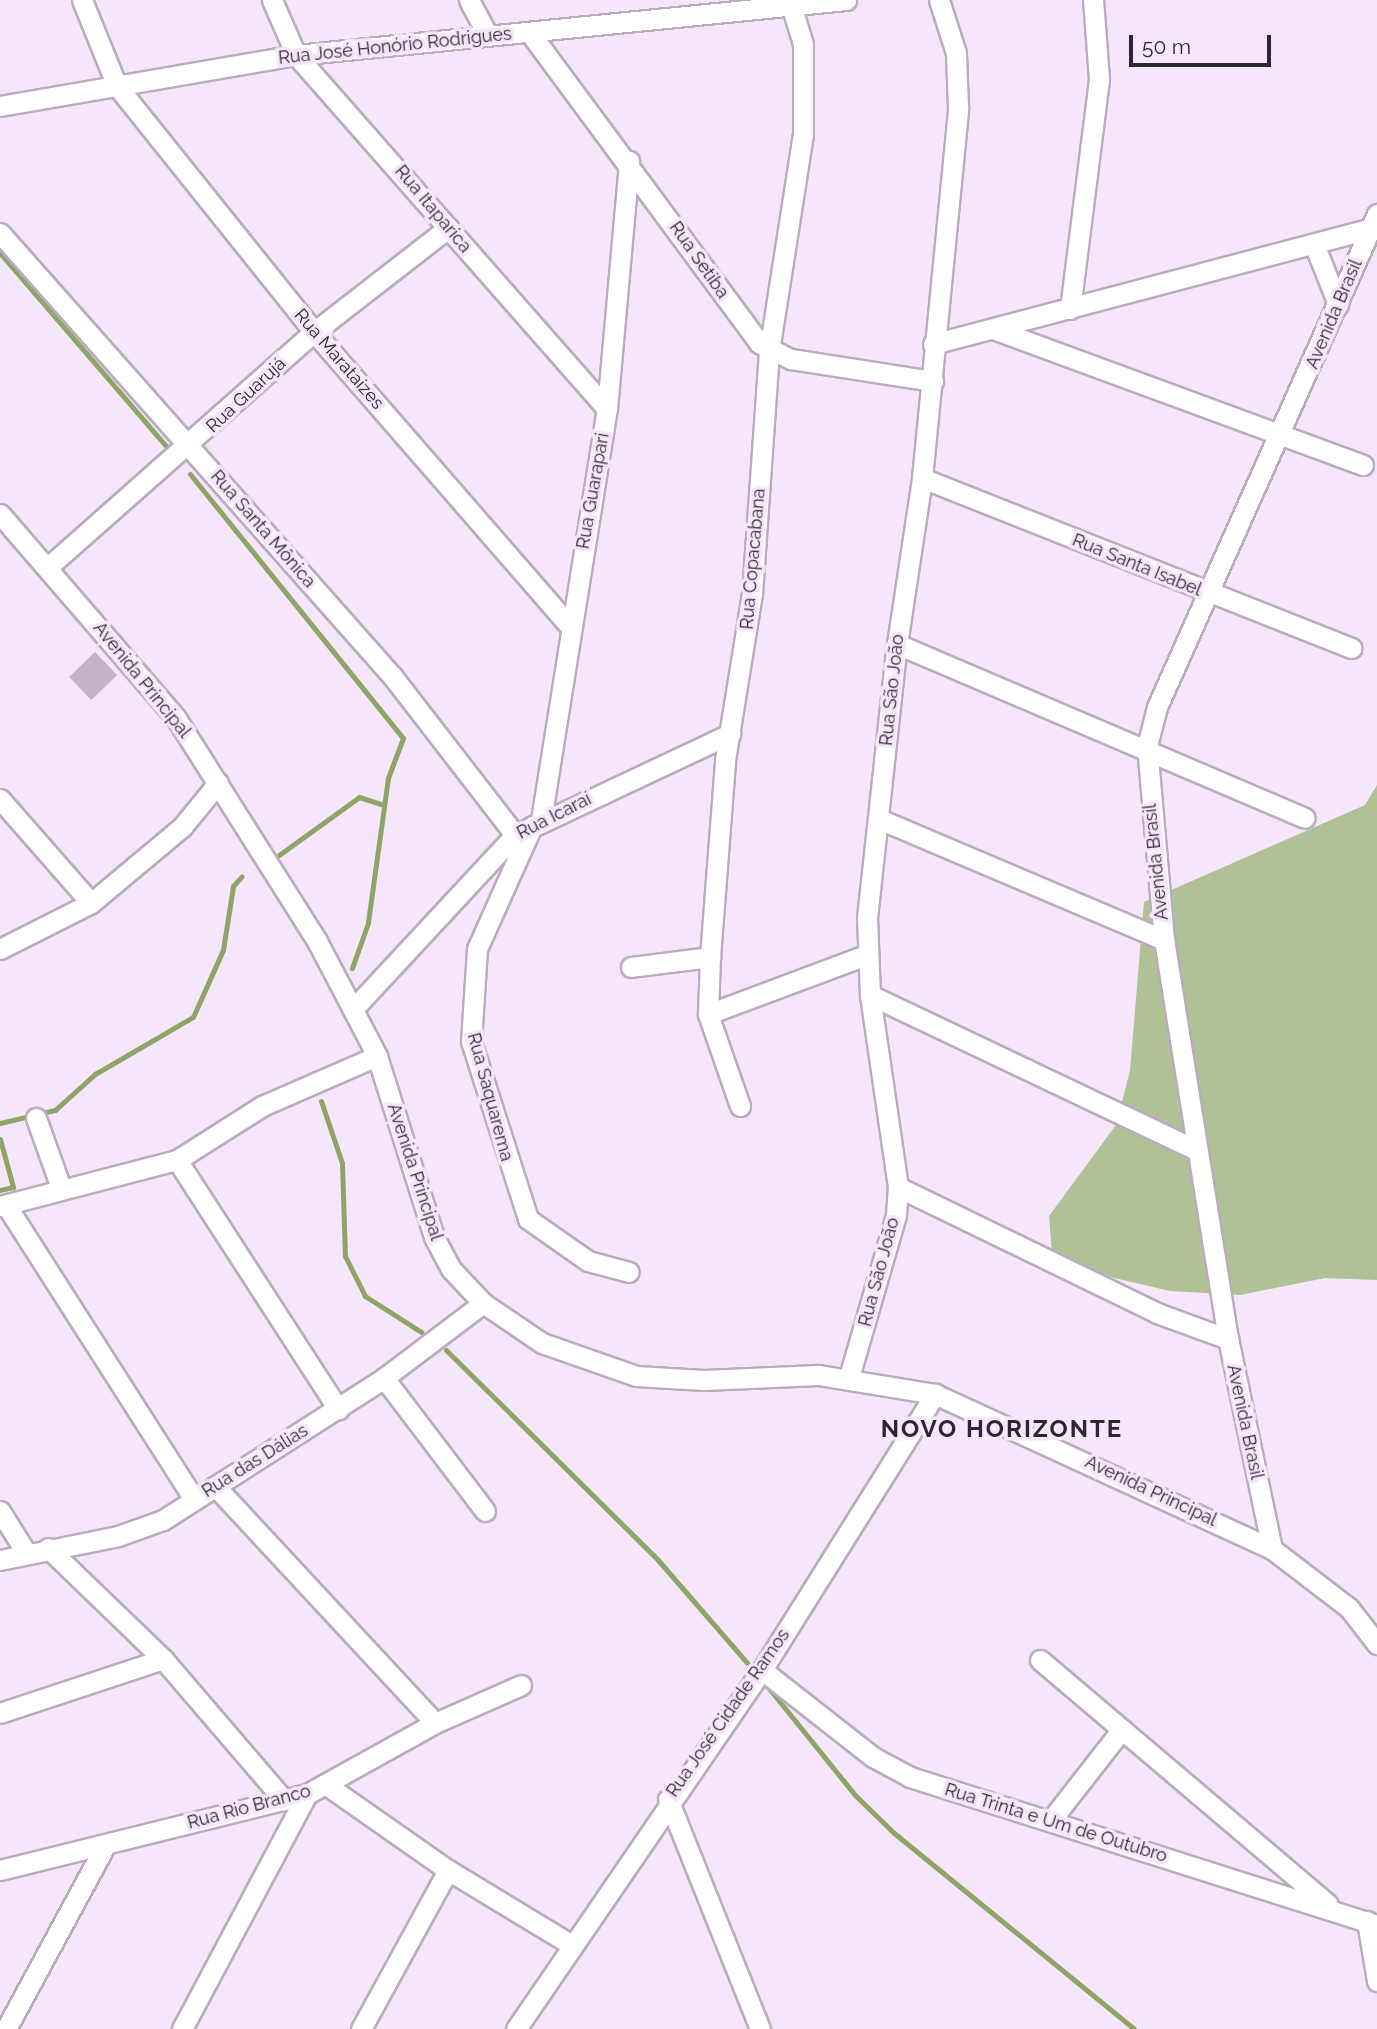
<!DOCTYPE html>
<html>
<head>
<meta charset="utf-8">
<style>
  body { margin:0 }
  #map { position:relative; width:1377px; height:2029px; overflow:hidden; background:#f6e6fb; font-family:Raleway,sans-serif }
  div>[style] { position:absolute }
  .green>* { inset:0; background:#b0c195 }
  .stream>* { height:5px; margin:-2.5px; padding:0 2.5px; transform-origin:2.5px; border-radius:2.5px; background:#8fa568 }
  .building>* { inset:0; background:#c3b3c7; transform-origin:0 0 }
  .roads { filter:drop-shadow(2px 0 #bbabbf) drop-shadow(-2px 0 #bbabbf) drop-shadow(0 2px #bbabbf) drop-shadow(0 -2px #bbabbf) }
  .minor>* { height:19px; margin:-9.5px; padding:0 9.5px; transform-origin:9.5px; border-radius:9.5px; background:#fff }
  span { translate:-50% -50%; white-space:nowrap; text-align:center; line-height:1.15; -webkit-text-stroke:7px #f6e6fb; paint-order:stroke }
  .street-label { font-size:18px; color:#2d262e }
  .district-label { font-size:24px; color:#2d262e; font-weight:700; letter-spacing:2px }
  .scale { position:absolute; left:1129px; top:35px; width:142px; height:32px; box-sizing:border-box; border:4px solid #2d262e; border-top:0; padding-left:9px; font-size:21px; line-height:24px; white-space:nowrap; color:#2d262e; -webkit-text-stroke:5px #f6e6fb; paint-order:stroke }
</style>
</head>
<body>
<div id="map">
  <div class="green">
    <i style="clip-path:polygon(1377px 785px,1377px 1280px,1325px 1278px,1240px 1295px,1170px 1291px,1093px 1273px,1052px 1254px,1049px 1216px,1116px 1125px,1130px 1071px,1144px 902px,1365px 805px)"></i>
  </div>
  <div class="stream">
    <i style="left:0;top:253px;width:262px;rotate:49.3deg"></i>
    <i style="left:190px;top:474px;width:339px;rotate:51.1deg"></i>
    <i style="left:403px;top:738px;width:43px;rotate:110.6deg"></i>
    <i style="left:388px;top:778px;width:146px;rotate:97.9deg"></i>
    <i style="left:368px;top:923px;width:48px;rotate:109.6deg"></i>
    <i style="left:279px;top:855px;width:99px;rotate:-35.9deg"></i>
    <i style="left:359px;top:797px;width:25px;rotate:18deg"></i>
    <i style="left:321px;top:1101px;width:65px;rotate:71.3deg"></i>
    <i style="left:342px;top:1163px;width:93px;rotate:88.2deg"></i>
    <i style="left:345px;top:1256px;width:45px;rotate:63.4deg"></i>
    <i style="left:365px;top:1296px;width:67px;rotate:32.7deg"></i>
    <i style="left:0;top:1123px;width:57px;rotate:-13.3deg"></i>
    <i style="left:55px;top:1110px;width:54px;rotate:-42deg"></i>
    <i style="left:95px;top:1074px;width:113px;rotate:-30.2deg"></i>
    <i style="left:193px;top:1017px;width:73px;rotate:-65.9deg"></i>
    <i style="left:223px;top:950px;width:65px;rotate:-81.1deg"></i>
    <i style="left:233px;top:886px;width:13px;rotate:-48deg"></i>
    <i style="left:0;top:1139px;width:50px;rotate:74.8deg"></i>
    <i style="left:13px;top:1187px;width:13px;rotate:167deg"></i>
    <i style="left:446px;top:1350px;width:298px;rotate:44.7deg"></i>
    <i style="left:658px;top:1560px;width:150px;rotate:49.1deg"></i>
    <i style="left:763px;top:1681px;width:146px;rotate:51.1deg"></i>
    <i style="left:855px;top:1795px;width:54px;rotate:44.3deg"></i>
    <i style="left:894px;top:1833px;width:310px;rotate:39.2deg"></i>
  </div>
  <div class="building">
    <i style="left:95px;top:652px;width:32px;height:36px;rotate:46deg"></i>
  </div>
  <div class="roads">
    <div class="minor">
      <i style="left:82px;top:0;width:93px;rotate:67.9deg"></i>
      <i style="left:117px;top:86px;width:315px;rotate:51.3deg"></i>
      <i style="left:314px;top:332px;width:388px;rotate:49deg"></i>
      <i style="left:272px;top:0;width:60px;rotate:66.4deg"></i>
      <i style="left:296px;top:55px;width:471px;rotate:48.7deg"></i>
      <i style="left:469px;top:0;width:40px;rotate:62deg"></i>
      <i style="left:530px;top:33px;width:385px;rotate:53.5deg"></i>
      <i style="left:759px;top:343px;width:36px;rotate:27deg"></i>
      <i style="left:791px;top:359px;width:144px;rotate:8.8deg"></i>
      <i style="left:0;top:106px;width:300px;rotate:-9.8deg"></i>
      <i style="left:296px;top:55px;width:553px;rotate:-5.71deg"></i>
      <i style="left:0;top:233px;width:593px;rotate:48.49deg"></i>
      <i style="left:393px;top:677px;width:200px;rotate:52.3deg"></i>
      <i style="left:1314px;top:244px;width:65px;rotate:68.2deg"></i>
      <i style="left:1070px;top:309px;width:232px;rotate:-82.8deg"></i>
      <i style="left:1099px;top:79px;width:79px;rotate:-94.3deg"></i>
      <i style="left:996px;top:330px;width:391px;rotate:20.2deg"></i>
      <i style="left:933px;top:344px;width:459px;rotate:-14.8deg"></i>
      <i style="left:922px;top:478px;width:462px;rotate:21.6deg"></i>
      <i style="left:0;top:514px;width:269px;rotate:49.2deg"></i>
      <i style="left:176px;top:718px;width:264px;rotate:57.7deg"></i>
      <i style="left:317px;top:941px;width:130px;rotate:62.4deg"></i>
      <i style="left:377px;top:1056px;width:190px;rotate:72.5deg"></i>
      <i style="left:434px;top:1237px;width:36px;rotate:62deg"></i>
      <i style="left:451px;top:1269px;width:47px;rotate:46.7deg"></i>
      <i style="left:483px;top:1303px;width:71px;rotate:34.1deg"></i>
      <i style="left:542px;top:1343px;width:100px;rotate:19.3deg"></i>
      <i style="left:636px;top:1376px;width:68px;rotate:3.4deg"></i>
      <i style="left:704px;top:1380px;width:114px;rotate:-2.5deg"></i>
      <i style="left:818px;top:1375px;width:119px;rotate:9.2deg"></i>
      <i style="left:935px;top:1394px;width:371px;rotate:24.7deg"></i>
      <i style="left:1272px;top:1549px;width:97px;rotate:37.5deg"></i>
      <i style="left:1349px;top:1608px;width:46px;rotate:52.1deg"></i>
      <i style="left:48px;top:567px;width:355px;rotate:-41.5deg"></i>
      <i style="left:314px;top:332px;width:170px;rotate:-37.8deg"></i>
      <i style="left:897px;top:644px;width:443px;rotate:23.1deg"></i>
      <i style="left:0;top:799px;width:138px;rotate:48.8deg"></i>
      <i style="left:879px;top:819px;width:310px;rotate:23deg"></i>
      <i style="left:541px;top:820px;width:416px;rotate:-80.9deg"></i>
      <i style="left:607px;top:409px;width:249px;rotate:-84.9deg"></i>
      <i style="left:532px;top:826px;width:135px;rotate:114.1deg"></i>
      <i style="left:477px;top:949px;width:92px;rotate:93.7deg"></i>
      <i style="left:471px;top:1041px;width:187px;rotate:72.2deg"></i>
      <i style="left:528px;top:1219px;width:73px;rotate:35deg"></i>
      <i style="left:588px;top:1261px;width:42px;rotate:15deg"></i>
      <i style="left:0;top:949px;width:102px;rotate:-26.8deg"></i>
      <i style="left:91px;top:903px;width:119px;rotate:-39.9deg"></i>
      <i style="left:182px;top:827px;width:57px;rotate:-50.7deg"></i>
      <i style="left:631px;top:967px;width:80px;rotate:-7.2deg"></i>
      <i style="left:870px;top:995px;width:362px;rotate:25.4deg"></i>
      <i style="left:355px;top:1007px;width:235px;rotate:-47.1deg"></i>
      <i style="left:515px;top:835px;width:238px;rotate:-25.2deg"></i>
      <i style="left:708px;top:1014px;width:169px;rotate:-20.5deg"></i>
      <i style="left:740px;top:1106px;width:97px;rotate:-109.2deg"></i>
      <i style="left:708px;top:1014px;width:57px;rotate:-88deg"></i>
      <i style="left:710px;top:957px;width:198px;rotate:-85.6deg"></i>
      <i style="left:725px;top:760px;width:168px;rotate:-80.8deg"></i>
      <i style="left:752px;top:594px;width:244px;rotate:-86deg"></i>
      <i style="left:769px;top:351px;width:220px;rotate:-81.1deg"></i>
      <i style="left:803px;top:134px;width:90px;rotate:-90deg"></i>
      <i style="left:803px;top:44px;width:38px;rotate:-107deg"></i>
      <i style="left:36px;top:1118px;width:74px;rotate:70.3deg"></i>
      <i style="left:177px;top:1160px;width:297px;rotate:57.1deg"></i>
      <i style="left:898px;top:1187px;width:288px;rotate:25.9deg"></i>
      <i style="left:1157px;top:1313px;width:76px;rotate:20.1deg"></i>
      <i style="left:6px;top:1205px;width:349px;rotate:57.4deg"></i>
      <i style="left:0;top:1206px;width:183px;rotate:-14.6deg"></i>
      <i style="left:177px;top:1160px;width:101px;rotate:-32.4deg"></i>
      <i style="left:262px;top:1106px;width:125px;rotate:-23.5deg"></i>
      <i style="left:849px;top:1377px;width:169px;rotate:-73.8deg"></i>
      <i style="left:896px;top:1215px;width:28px;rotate:-86deg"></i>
      <i style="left:898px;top:1187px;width:194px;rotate:-98.3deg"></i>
      <i style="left:870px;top:995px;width:77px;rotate:-92.2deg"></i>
      <i style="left:867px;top:918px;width:276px;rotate:-83.8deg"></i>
      <i style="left:897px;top:644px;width:168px;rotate:-81.4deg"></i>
      <i style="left:922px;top:478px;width:372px;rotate:-84.4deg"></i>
      <i style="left:958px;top:108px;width:55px;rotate:-92.1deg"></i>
      <i style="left:956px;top:53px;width:56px;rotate:-107.8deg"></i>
      <i style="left:384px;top:1378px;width:167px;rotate:52.8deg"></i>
      <i style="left:215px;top:1486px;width:323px;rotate:47.1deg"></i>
      <i style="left:0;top:1511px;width:51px;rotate:57.9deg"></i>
      <i style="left:48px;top:1548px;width:160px;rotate:44deg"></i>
      <i style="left:163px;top:1659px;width:186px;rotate:49.4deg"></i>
      <i style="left:1272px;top:1549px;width:215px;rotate:-101.8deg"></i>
      <i style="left:1228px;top:1339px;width:404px;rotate:-99.1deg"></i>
      <i style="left:1164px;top:940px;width:195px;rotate:-95deg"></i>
      <i style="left:1147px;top:746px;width:40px;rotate:-75.6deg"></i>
      <i style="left:1157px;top:707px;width:540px;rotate:-65.95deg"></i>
      <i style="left:0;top:1560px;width:120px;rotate:-11.5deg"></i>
      <i style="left:118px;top:1536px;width:48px;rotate:-19.6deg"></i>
      <i style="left:163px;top:1520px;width:263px;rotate:-32.7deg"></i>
      <i style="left:384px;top:1378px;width:124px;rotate:-37.1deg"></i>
      <i style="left:1040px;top:1660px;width:377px;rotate:40.3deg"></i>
      <i style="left:762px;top:1670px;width:141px;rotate:38.1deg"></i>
      <i style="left:873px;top:1757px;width:42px;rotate:28.4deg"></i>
      <i style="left:910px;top:1777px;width:490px;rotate:17.6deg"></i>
      <i style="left:0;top:1713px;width:172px;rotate:-18.3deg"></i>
      <i style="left:325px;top:1784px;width:150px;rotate:35deg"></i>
      <i style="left:448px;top:1870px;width:145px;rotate:31.2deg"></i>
      <i style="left:668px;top:1799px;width:248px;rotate:68.2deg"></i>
      <i style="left:1051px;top:1820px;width:115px;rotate:-52deg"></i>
      <i style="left:0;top:1870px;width:316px;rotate:-13.9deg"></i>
      <i style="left:307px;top:1794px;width:146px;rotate:-29deg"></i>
      <i style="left:435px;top:1723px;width:94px;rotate:-23.8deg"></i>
      <i style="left:1367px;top:1921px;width:61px;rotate:80.5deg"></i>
      <i style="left:6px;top:2029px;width:210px;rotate:-61.6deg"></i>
      <i style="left:182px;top:2029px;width:266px;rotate:-62deg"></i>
      <i style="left:361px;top:2029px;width:181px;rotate:-61.3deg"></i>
      <i style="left:516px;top:2029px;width:435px;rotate:-55.6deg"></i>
      <i style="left:762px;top:1670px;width:326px;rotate:-57.9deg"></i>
    </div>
  </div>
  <div class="street-label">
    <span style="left:395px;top:46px;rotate:-6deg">Rua José Honório Rodrigues</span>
    <span style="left:433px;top:209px;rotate:50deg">Rua Itaparica</span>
    <span style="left:699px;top:260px;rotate:55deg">Rua Setiba</span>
    <span style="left:1334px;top:314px;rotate:-67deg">Avenida Brasil</span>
    <span style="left:339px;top:359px;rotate:49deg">Rua Marataízes</span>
    <span style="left:246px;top:395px;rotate:-43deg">Rua Guarujá</span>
    <span style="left:593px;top:491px;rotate:-80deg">Rua Guarapari</span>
    <span style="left:263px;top:529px;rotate:49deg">Rua Santa Mônica</span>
    <span style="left:753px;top:559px;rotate:-85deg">Rua Copacabana</span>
    <span style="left:1137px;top:565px;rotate:22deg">Rua Santa Isabel</span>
    <span style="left:142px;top:680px;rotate:51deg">Avenida Principal</span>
    <span style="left:892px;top:690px;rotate:-84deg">Rua São João</span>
    <span style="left:554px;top:816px;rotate:-27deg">Rua Icaraí</span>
    <span style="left:1156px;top:862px;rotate:-96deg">Avenida Brasil</span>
    <span style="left:490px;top:1097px;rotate:75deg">Rua Saquarema</span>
    <span style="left:415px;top:1172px;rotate:72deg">Avenida Principal</span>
    <span style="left:879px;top:1272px;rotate:-75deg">Rua São João</span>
    <span style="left:1245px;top:1422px;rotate:78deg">Avenida Brasil</span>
    <span style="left:255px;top:1461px;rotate:-32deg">Rua das Dálias</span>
    <span style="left:1151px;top:1491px;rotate:25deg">Avenida Principal</span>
    <span style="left:728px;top:1713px;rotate:-55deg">Rua José Cidade Ramos</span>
    <span style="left:249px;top:1807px;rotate:-15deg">Rua Rio Branco</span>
    <span style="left:1056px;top:1823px;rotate:17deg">Rua Trinta e Um de Outubro</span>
  </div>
  <div class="district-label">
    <span style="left:1002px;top:1429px">NOVO HORIZONTE</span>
  </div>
  <div class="scale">50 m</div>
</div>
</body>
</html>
